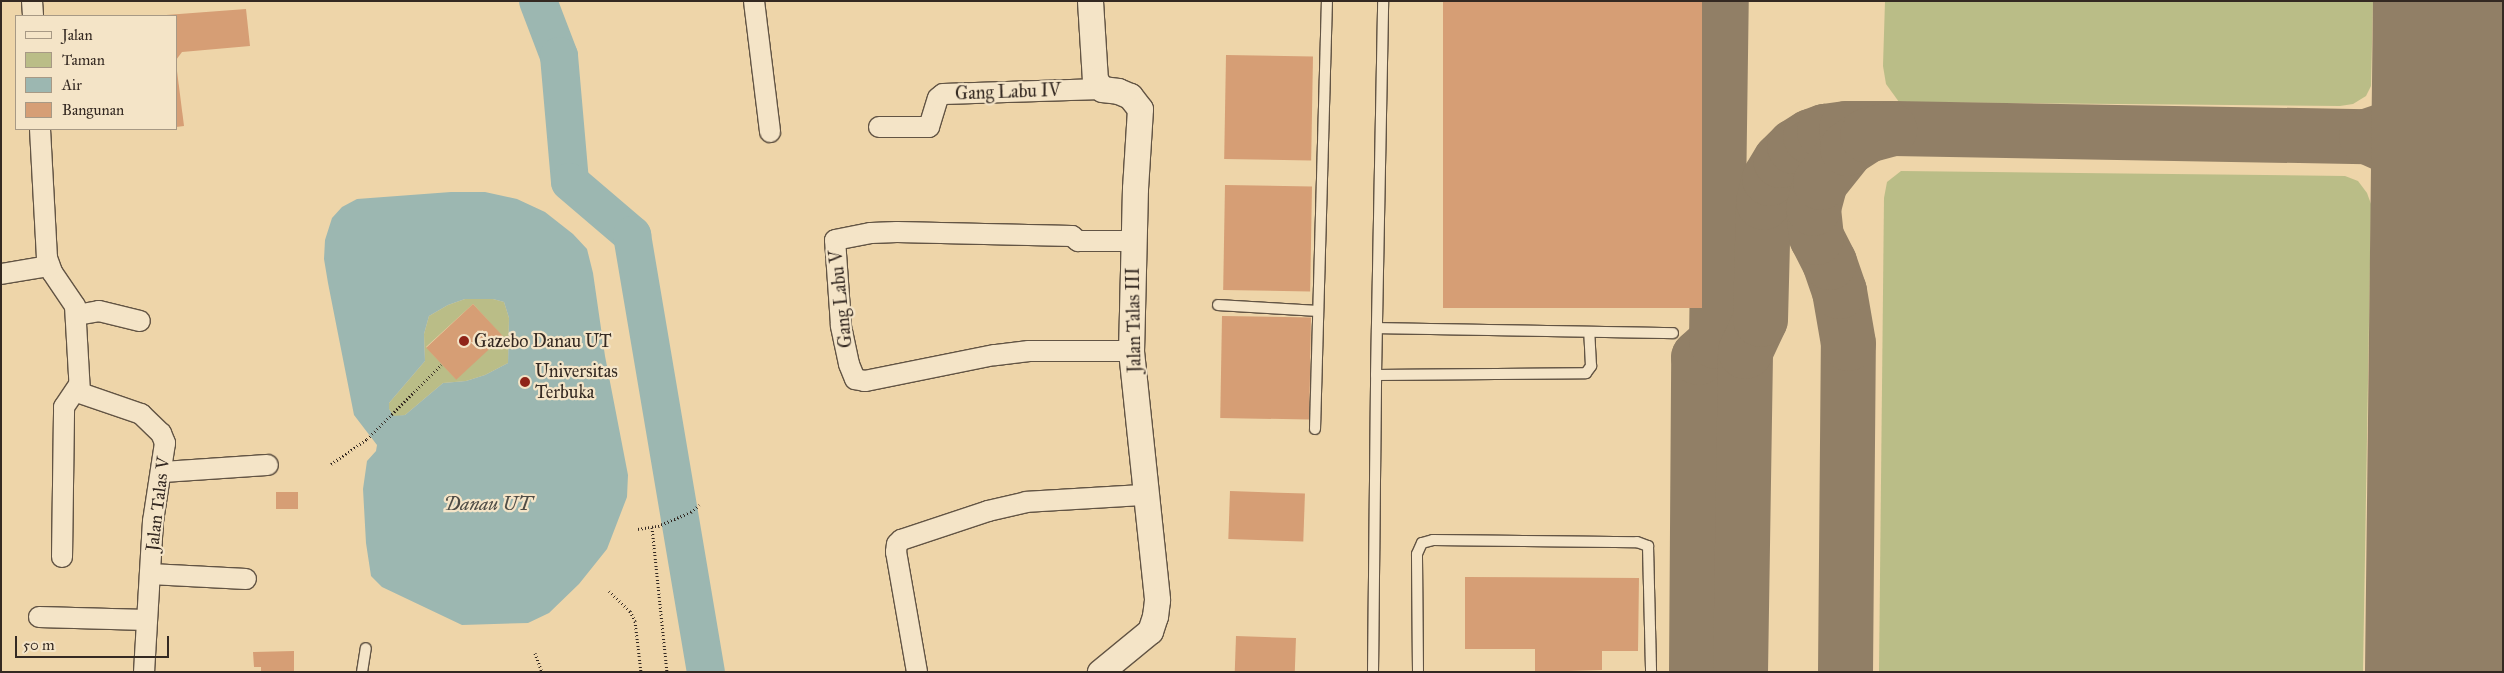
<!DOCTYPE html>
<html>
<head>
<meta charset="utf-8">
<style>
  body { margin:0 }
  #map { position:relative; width:2504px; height:673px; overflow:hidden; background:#eed5a9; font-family:"IM FELL Great Primer",serif }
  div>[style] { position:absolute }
  .green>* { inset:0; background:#babd87 }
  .water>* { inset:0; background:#9cb7b1 }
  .river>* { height:38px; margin:-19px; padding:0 19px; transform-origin:19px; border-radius:19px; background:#9cb7b1 }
  .taxiway>* { height:55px; margin:-27.5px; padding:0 27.5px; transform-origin:27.5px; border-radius:27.5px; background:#917f66 }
  .runway>* { height:139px; margin:-69.5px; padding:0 69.5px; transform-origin:69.5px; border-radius:69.5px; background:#917f66 }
  .building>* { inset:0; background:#d69e75; transform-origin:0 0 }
  .path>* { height:3px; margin-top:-1.5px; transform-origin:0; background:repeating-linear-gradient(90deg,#342922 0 1px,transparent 0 3.5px) }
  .roads { filter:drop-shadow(1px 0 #625444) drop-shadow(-1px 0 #625444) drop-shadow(0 1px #625444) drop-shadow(0 -1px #625444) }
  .service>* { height:10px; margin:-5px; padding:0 5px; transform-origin:5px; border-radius:5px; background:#f4e4c7 }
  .minor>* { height:20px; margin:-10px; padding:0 10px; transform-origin:10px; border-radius:10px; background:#f4e4c7 }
  .tertiary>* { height:25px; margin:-12.5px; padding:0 12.5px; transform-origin:12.5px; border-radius:12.5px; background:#f4e4c7 }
  .dots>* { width:14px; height:14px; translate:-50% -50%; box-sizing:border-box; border:2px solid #f4e4c7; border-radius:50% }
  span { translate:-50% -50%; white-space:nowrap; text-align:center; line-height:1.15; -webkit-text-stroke:4.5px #f4e4c7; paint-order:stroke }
  .street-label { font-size:18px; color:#342922 }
  .poi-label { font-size:18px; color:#342922 }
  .left { translate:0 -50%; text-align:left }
  .water-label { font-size:19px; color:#4e4c46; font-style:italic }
  .frame { position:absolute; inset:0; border:2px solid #342922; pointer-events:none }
  .legend { position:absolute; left:15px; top:15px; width:162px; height:115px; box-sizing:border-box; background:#f4e4c7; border:1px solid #a79985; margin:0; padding:6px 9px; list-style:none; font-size:15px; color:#342922 }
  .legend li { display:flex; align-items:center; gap:10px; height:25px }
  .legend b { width:25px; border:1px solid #a79985 }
  .scale { position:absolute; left:15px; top:636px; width:154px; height:22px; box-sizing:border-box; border:2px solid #342922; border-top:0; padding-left:6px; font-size:15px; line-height:18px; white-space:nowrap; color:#342922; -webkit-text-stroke:4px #f4e4c7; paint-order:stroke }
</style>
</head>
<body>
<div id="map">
  <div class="green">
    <i style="clip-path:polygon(1885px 1px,2373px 1px,2371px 86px,2366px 96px,2353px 104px,2340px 106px,1899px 102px,1886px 84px,1883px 66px)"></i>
    <i style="clip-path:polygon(1901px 171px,2345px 176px,2358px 181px,2367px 193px,2371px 204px,2363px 672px,1879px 672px,1884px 198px,1887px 182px)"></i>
    <i style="clip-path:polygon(evenodd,465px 299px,493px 299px,504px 302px,509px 318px,508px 363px,485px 375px,466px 381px,443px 383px,405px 415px,394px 417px,389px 409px,389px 403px,425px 361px,424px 334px,429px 316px,448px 305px,465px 299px,473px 304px,502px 336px,456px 379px,426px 347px,473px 304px)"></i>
  </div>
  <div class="water">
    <i style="clip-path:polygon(evenodd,451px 192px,485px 192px,517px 199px,545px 212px,573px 234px,587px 249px,593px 273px,605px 356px,628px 475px,627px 497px,607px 549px,579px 584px,549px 613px,528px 623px,462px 625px,382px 587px,371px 576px,366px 543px,363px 489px,367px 461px,376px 451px,377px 445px,354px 415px,328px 283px,324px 259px,325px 240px,332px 218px,342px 207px,357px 199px,451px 192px,465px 299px,493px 299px,504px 302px,509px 318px,508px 363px,485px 375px,466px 381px,443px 383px,405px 415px,394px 416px,389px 409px,389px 403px,425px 361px,424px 334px,429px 316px,448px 305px,465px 299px)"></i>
  </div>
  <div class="river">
    <i style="left:538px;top:1px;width:59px;rotate:69.1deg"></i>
    <i style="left:559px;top:56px;width:126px;rotate:85deg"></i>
    <i style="left:570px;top:182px;width:82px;rotate:40.5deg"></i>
    <i style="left:632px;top:235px;width:443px;rotate:80.4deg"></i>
  </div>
  <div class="taxiway">
    <i style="left:2366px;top:136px;width:21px;rotate:-19deg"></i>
    <i style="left:2386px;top:129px;width:25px;rotate:-32deg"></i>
    <i style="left:2407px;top:116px;width:19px;rotate:-43deg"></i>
    <i style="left:2421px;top:103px;width:17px;rotate:-59deg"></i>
    <i style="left:2430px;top:88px;width:21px;rotate:-73deg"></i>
    <i style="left:2436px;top:68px;width:41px;rotate:-81.7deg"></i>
    <i style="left:1696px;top:672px;width:315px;rotate:-89.6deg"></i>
    <i style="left:1698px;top:357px;width:24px;rotate:-42deg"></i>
    <i style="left:1716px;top:341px;width:340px;rotate:-89.2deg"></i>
    <i style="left:1740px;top:672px;width:321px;rotate:-89.1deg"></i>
    <i style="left:1745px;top:351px;width:35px;rotate:-65deg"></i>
    <i style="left:1760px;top:319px;width:117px;rotate:-88.5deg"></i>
    <i style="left:1763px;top:202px;width:25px;rotate:-76deg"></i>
    <i style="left:1769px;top:178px;width:21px;rotate:-59deg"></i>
    <i style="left:1780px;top:160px;width:20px;rotate:-45deg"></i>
    <i style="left:1794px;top:146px;width:19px;rotate:-32deg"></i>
    <i style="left:1810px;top:136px;width:15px;rotate:-20deg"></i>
    <i style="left:1824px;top:131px;width:22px;rotate:-8deg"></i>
    <i style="left:1846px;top:128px;width:47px"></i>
    <i style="left:1893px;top:128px;width:473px;rotate:1deg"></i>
    <i style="left:2366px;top:136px;width:36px;rotate:24deg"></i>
    <i style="left:2399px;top:151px;width:21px;rotate:39deg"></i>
    <i style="left:2415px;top:164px;width:18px;rotate:49deg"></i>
    <i style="left:2427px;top:178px;width:15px;rotate:67deg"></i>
    <i style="left:2433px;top:192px;width:55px;rotate:83.8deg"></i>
    <i style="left:1845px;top:672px;width:329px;rotate:-89.5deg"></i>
    <i style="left:1848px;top:343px;width:53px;rotate:-99.8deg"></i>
    <i style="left:1839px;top:291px;width:31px;rotate:-109deg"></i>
    <i style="left:1829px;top:262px;width:28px;rotate:-117deg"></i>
    <i style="left:1816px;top:237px;width:29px;rotate:-96deg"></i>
    <i style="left:1813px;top:208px;width:27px;rotate:-75deg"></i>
    <i style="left:1820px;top:182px;width:43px;rotate:-51.5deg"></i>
    <i style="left:1847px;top:148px;width:24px;rotate:-33deg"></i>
    <i style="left:1867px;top:135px;width:23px;rotate:-15deg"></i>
  </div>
  <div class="runway">
    <i style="left:2434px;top:672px;width:671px;rotate:-89.32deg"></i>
  </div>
  <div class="building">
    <i style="left:1443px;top:1px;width:259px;height:307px"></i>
    <i style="clip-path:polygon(246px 9px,250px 46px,182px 52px,176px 60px,176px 16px,166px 15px)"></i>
    <i style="left:1226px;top:55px;width:87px;height:104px;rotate:1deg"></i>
    <i style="clip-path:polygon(176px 71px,177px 71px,184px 126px,176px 127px)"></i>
    <i style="left:1225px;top:185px;width:87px;height:105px;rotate:1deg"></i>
    <i style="left:473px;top:304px;width:44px;height:64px;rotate:47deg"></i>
    <i style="left:1222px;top:316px;width:89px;height:102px;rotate:1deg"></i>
    <i style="left:1230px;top:491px;width:75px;height:48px;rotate:2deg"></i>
    <i style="left:276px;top:492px;width:22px;height:17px"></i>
    <i style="clip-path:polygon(1465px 577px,1639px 578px,1638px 651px,1602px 651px,1602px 670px,1535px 672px,1535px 649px,1465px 649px)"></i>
    <i style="left:1236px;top:636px;width:60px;height:36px;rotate:2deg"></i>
    <i style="clip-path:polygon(294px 651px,294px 672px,261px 672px,261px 667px,254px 667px,253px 652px)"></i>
  </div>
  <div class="path">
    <i style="left:331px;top:464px;width:44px;rotate:-34.8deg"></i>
    <i style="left:367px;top:439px;width:105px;rotate:-45deg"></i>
    <i style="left:652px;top:527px;width:146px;rotate:84.1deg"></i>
    <i style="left:638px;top:529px;width:20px;rotate:-9deg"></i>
    <i style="left:658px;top:526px;width:36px;rotate:-23deg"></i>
    <i style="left:691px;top:512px;width:11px;rotate:-41deg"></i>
    <i style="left:609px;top:591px;width:29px;rotate:44deg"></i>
    <i style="left:630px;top:611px;width:11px;rotate:63deg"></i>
    <i style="left:635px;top:621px;width:51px;rotate:83.3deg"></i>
    <i style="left:535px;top:653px;width:20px;rotate:70deg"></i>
  </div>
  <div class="roads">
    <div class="service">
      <i style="left:1218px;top:305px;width:100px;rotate:3.4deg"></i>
      <i style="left:1377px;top:328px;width:296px;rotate:1deg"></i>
      <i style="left:1376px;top:375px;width:210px;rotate:-0.5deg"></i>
      <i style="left:1586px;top:373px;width:9px;rotate:-54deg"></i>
      <i style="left:1591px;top:366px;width:34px;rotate:-93deg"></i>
      <i style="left:1315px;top:429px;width:428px;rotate:-88.4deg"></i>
      <i style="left:362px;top:672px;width:24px;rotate:-81deg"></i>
      <i style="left:1373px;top:672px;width:297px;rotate:-89.4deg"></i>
      <i style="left:1376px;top:375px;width:374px;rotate:-88.9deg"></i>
      <i style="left:1418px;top:672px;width:118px;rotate:-90.5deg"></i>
      <i style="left:1417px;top:554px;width:12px;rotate:-66deg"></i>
      <i style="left:1422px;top:543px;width:11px;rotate:-15deg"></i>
      <i style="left:1433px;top:540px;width:204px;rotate:0.6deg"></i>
      <i style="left:1637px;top:542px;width:12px;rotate:20deg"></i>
      <i style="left:1648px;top:546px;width:126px;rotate:88.6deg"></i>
    </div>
    <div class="minor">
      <i style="left:32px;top:1px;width:15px;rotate:86deg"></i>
      <i style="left:754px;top:1px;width:132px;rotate:83deg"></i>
      <i style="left:879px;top:127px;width:50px"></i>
      <i style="left:929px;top:127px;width:30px;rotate:-73deg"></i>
      <i style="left:938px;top:98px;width:6px;rotate:-39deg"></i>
      <i style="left:943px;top:94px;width:159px;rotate:-1.8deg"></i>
      <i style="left:40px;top:129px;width:129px;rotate:86.9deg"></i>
      <i style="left:47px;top:258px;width:15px;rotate:70deg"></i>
      <i style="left:52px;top:272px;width:41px;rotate:55.9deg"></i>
      <i style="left:75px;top:306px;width:87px;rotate:86.7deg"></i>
      <i style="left:80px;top:393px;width:65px;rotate:19deg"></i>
      <i style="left:141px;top:414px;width:28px;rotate:44deg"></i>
      <i style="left:161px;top:433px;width:11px;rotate:68deg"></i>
      <i style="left:165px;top:443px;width:79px;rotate:98.7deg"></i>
      <i style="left:153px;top:521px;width:151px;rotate:93.4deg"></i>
      <i style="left:1px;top:274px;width:49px;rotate:-9.5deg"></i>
      <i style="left:77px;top:315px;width:22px;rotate:-10deg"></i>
      <i style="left:99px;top:311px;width:42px;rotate:13.7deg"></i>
      <i style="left:1131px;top:351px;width:102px;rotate:180deg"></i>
      <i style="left:1029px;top:351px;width:35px;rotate:173deg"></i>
      <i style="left:994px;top:355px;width:132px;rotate:168.6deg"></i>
      <i style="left:865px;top:381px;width:10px;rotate:-169deg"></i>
      <i style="left:855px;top:379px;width:16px;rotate:-112deg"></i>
      <i style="left:849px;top:364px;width:40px;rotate:-102deg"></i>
      <i style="left:841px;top:325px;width:85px;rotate:-94deg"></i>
      <i style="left:835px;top:240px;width:37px;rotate:-11deg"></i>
      <i style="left:871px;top:233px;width:26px;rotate:-2deg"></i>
      <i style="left:897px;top:232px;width:175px;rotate:1.3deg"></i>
      <i style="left:1072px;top:236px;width:8px;rotate:40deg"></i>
      <i style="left:1078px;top:241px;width:55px"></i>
      <i style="left:162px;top:472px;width:106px;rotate:-3.8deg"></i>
      <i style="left:62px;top:557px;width:150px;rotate:-89.2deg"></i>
      <i style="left:64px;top:407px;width:27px;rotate:-56deg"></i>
      <i style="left:150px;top:574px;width:96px;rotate:3deg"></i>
      <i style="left:39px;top:617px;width:108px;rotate:1.6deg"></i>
      <i style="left:917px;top:672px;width:122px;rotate:-99.9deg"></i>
      <i style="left:896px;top:552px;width:8px;rotate:-83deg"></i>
      <i style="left:897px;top:544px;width:6px;rotate:-45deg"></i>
      <i style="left:901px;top:540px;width:92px;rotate:-18.4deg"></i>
      <i style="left:988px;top:511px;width:39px;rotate:-13deg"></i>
      <i style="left:1026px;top:502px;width:119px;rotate:-3.4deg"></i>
    </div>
    <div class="tertiary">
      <i style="left:1090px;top:1px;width:79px;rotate:86.4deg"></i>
      <i style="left:1095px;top:80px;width:11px;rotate:52deg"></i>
      <i style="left:1102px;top:89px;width:16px;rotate:7deg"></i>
      <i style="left:1118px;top:91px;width:13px;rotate:23deg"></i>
      <i style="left:1130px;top:96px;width:16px;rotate:52deg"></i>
      <i style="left:1140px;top:109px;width:79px;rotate:93.6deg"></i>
      <i style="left:1135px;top:188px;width:163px;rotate:91.4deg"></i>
      <i style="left:1131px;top:351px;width:250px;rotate:84deg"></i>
      <i style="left:1157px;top:600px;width:16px;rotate:97deg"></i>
      <i style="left:1155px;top:616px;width:16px;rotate:108deg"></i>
      <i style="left:1150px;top:631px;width:65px;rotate:140.6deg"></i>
    </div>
  </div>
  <div class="dots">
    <i style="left:464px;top:341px;background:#8f2418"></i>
    <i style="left:525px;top:382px;background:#8f2418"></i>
  </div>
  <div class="street-label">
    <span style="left:1008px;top:92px;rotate:-2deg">Gang Labu IV</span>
    <span style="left:841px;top:299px;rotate:-96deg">Gang Labu V</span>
    <span style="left:1134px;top:320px;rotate:-91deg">Jalan Talas III</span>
    <span style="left:158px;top:504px;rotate:-83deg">Jalan Talas V</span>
  </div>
  <div class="poi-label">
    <span class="left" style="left:474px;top:341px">Gazebo Danau UT</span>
    <span class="left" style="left:535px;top:382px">Universitas<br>Terbuka</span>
  </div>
  <div class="water-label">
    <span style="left:488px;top:504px">Danau UT</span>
  </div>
  <div class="frame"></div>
  <ul class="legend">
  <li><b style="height:6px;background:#f4e4c7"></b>Jalan</li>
  <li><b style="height:14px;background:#babd87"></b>Taman</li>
  <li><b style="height:14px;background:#9cb7b1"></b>Air</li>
  <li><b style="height:14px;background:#d69e75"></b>Bangunan</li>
  </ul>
  <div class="scale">50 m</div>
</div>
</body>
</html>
